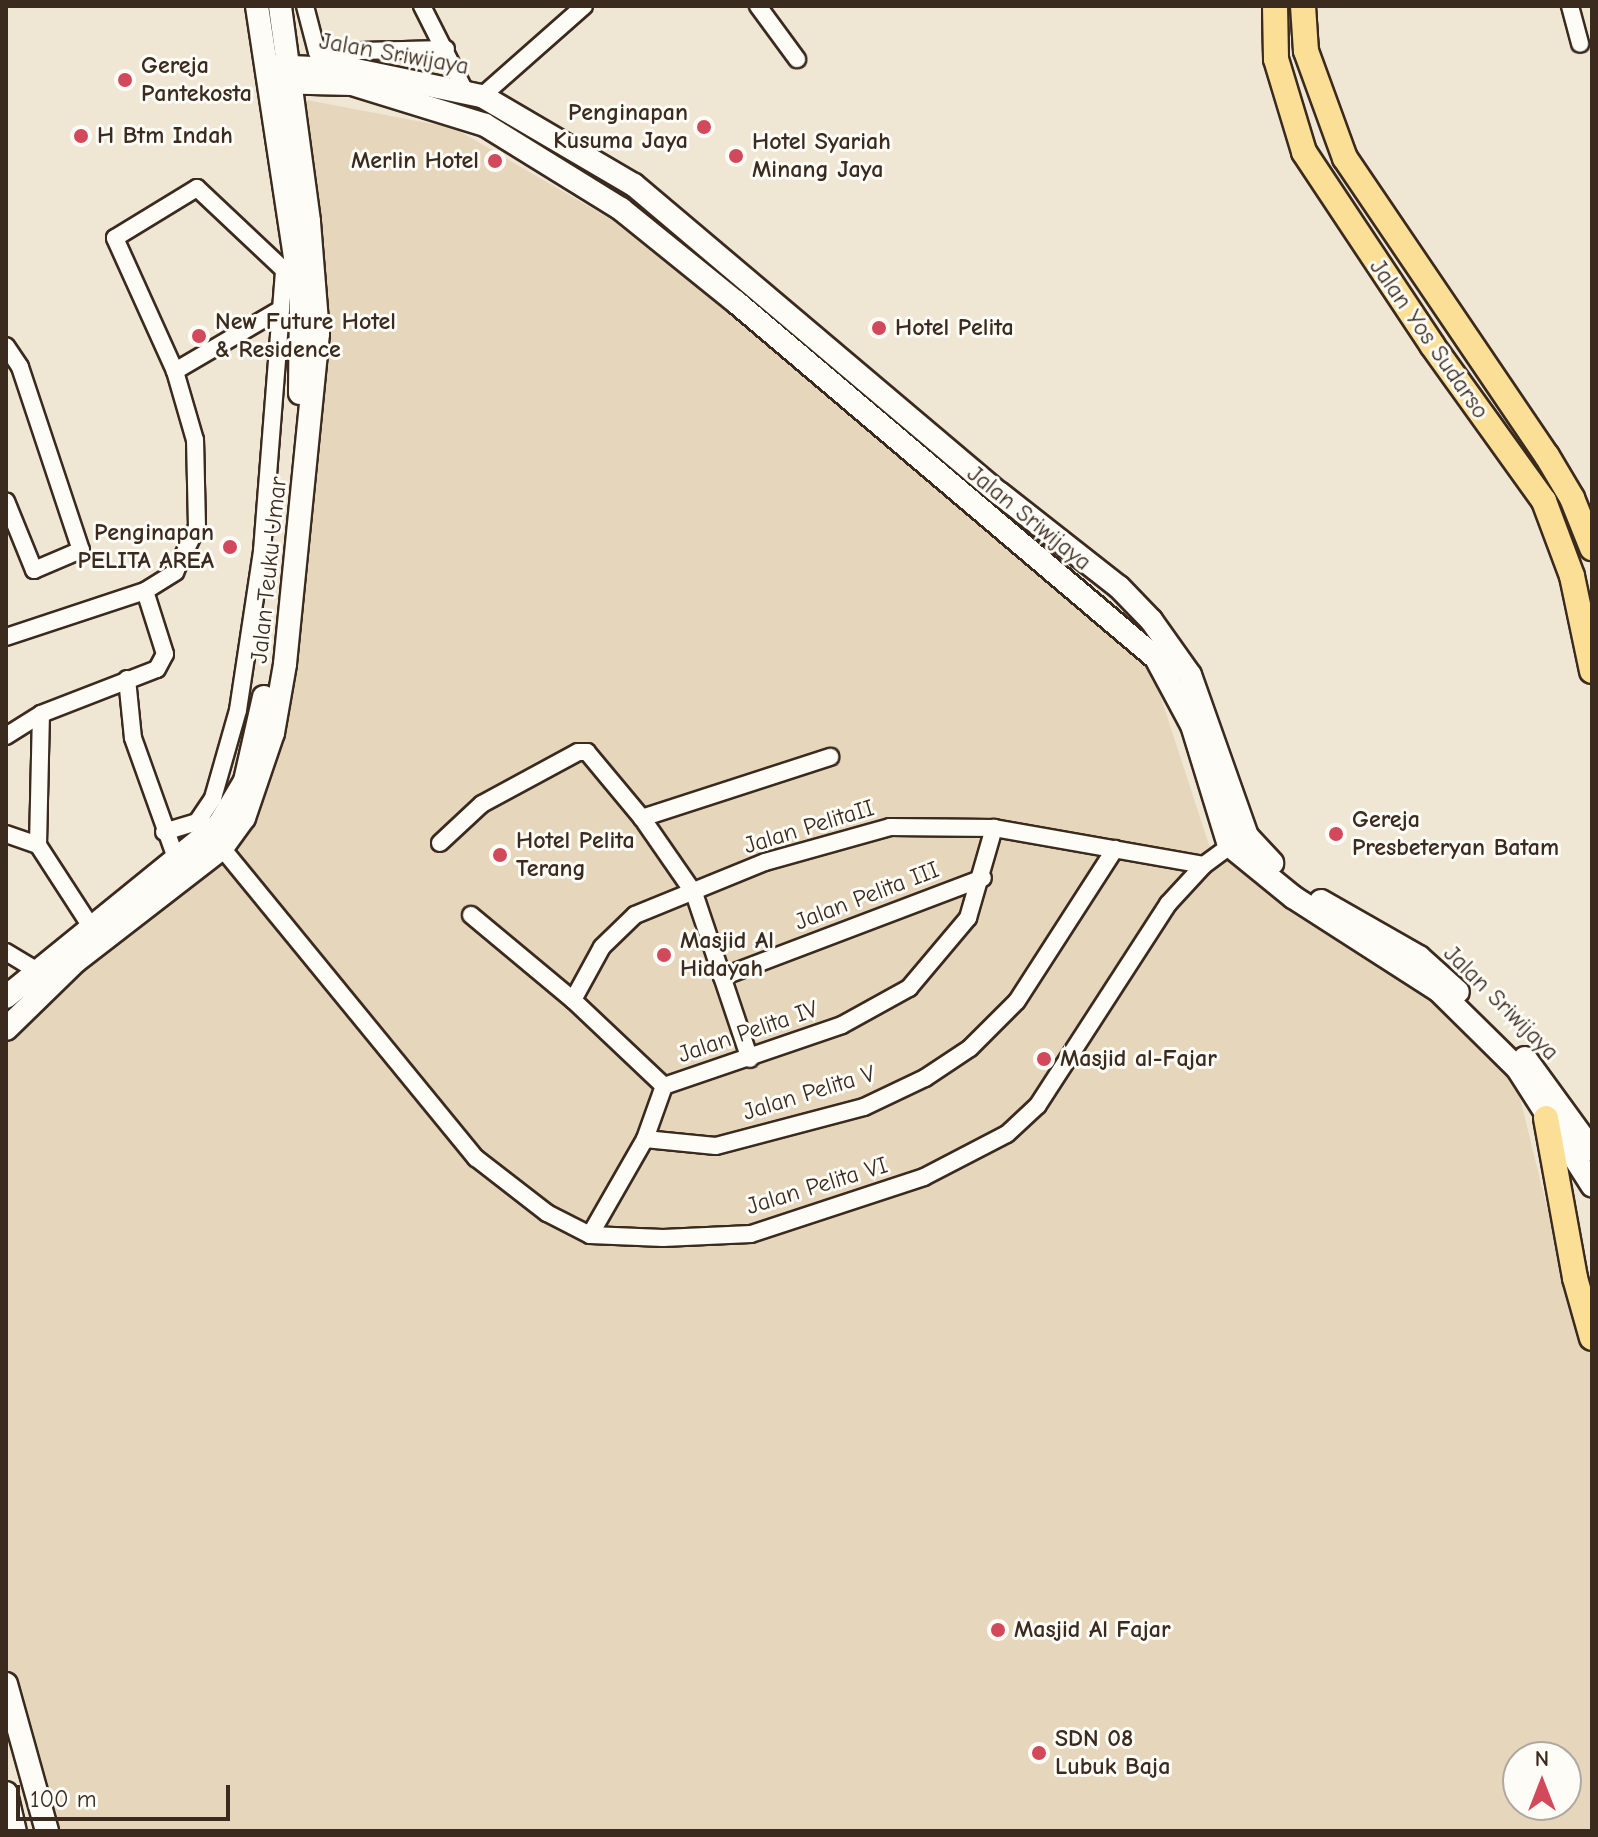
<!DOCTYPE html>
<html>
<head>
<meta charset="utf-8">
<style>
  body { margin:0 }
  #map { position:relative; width:1598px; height:1837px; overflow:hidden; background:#f0e6d4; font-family:"Comic Neue",sans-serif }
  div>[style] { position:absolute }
  .built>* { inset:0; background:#e6d6bc }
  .roads { filter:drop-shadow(2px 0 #3b2a1e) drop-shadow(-2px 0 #3b2a1e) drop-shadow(0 2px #3b2a1e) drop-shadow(0 -2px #3b2a1e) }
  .minor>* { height:16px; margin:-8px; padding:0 8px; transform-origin:8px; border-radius:8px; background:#fdfcf7 }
  .secondary>* { height:22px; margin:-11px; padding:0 11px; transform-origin:11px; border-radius:11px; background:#fdfcf7 }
  .primary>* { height:24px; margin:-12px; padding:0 12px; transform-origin:12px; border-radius:12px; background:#fbdf96 }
  .dots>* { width:22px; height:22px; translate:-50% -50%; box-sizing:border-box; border:4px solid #fdfcf7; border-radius:50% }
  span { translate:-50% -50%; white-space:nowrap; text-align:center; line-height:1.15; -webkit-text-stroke:6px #fdfcf7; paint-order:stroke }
  .street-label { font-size:24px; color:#3b2a1e }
  .poi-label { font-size:24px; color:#3b2a1e; font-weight:700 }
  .left { translate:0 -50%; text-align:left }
  .right { translate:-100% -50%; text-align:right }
  .frame { position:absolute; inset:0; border:8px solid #3b2a1e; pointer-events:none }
  .north { position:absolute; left:1502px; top:1741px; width:80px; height:80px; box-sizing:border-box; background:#fdfcf7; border:2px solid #afa8a0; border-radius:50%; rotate:0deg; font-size:22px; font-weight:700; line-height:32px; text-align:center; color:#3b2a1e }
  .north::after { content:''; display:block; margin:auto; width:28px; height:36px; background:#d1495b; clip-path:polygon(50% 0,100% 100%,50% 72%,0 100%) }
  .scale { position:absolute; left:16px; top:1785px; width:214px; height:36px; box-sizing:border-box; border:4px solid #3b2a1e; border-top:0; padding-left:10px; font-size:24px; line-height:28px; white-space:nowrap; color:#3b2a1e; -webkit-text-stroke:6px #fdfcf7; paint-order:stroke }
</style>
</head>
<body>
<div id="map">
  <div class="built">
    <i style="clip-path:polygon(evenodd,291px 97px,454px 128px,626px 228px,1149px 661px,1209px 845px,1420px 992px,1514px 1074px,1566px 1284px,1592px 1337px,1592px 1831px,50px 1831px,6px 1690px,6px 1036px,72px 960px,228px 848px,278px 644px,301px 372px,291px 97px,1518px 1757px,1566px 1757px,1566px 1805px,1518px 1805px,1518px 1757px)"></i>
  </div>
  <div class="roads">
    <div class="minor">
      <i style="left:305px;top:6px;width:48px;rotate:75.4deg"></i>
      <i style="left:317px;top:52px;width:129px;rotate:-1.3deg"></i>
      <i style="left:422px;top:6px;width:95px;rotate:63.2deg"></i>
      <i style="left:758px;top:6px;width:66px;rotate:53.7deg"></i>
      <i style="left:1570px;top:6px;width:39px;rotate:75deg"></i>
      <i style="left:482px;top:96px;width:136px;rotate:-41.4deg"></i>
      <i style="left:6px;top:346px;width:25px;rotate:56deg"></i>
      <i style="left:20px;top:367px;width:193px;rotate:71.6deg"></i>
      <i style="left:81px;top:550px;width:51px;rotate:156.9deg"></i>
      <i style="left:34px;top:570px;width:74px;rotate:-112.1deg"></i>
      <i style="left:175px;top:371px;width:123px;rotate:-30.3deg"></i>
      <i style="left:6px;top:637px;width:146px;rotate:-18.3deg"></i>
      <i style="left:145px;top:591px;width:36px;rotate:-32deg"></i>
      <i style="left:175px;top:572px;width:50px;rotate:-63.9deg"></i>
      <i style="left:197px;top:527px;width:87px;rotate:-91.3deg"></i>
      <i style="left:195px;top:440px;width:72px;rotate:-106.2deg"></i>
      <i style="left:175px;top:371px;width:146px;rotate:-114.3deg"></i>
      <i style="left:115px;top:238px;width:96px;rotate:-31.4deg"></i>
      <i style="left:197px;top:188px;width:120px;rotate:43.3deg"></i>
      <i style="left:284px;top:270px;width:12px;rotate:14deg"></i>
      <i style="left:127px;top:679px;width:59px;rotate:84.2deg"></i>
      <i style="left:133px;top:738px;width:131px;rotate:70.3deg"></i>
      <i style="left:6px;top:736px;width:41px;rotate:-32.2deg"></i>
      <i style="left:41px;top:714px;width:124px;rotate:-21.2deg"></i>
      <i style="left:157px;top:669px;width:17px;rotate:-62deg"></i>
      <i style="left:165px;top:654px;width:66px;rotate:-107.6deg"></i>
      <i style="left:642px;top:818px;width:198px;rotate:-18deg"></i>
      <i style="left:164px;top:832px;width:34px;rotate:-17deg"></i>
      <i style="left:197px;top:822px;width:29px;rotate:-56deg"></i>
      <i style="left:213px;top:798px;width:91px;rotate:-74.1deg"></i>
      <i style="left:238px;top:710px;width:161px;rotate:-81.4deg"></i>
      <i style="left:262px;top:551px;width:282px;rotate:-85.5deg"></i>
      <i style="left:6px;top:834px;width:34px;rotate:19deg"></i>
      <i style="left:38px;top:845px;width:99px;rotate:57deg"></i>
      <i style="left:440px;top:843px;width:57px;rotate:-42.9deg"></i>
      <i style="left:482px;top:804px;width:109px;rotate:-28.4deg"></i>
      <i style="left:578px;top:752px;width:9px"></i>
      <i style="left:587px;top:752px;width:86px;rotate:50.2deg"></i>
      <i style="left:642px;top:818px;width:91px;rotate:55.3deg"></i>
      <i style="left:694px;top:893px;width:175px;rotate:71.4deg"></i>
      <i style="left:38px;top:845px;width:131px;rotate:-88.7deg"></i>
      <i style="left:222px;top:848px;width:401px;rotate:50.7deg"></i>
      <i style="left:476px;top:1158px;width:90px;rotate:37.8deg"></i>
      <i style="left:547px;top:1213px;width:48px;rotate:27.1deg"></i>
      <i style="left:590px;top:1235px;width:73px;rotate:2.4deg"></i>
      <i style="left:663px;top:1238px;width:88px;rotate:-2.6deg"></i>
      <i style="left:751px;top:1234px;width:182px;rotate:-18.2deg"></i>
      <i style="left:924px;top:1177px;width:93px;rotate:-27.4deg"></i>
      <i style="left:1007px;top:1134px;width:42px;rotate:-43.1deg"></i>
      <i style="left:1038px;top:1105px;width:239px;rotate:-57.1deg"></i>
      <i style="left:1168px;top:904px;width:53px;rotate:-47.3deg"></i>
      <i style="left:1204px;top:865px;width:42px;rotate:-36.3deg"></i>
      <i style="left:471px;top:915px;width:133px;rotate:39.8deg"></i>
      <i style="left:573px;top:1000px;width:125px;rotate:43.4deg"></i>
      <i style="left:6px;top:952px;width:35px;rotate:31deg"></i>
      <i style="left:722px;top:977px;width:279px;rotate:-20.8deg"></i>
      <i style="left:573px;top:1000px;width:60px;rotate:-61.3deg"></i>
      <i style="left:602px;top:947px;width:46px;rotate:-44.1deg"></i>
      <i style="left:635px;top:915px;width:140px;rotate:-22.2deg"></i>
      <i style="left:765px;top:862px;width:130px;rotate:-15.6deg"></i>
      <i style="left:890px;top:827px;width:104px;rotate:0.6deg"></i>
      <i style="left:994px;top:828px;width:213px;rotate:10deg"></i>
      <i style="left:664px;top:1086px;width:188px;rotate:-18.9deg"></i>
      <i style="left:842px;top:1025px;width:77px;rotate:-28.9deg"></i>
      <i style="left:909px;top:988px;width:92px;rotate:-49.9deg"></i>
      <i style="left:968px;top:918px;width:94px;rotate:-73.9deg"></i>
      <i style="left:645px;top:1139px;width:71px;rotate:5.6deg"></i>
      <i style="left:716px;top:1146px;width:153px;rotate:-14.8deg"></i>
      <i style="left:864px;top:1107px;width:68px;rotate:-25.4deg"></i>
      <i style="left:925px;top:1078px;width:54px;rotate:-33.7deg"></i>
      <i style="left:970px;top:1048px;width:66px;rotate:-45deg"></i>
      <i style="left:1017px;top:1001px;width:181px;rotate:-57.2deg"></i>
      <i style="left:590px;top:1235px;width:111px;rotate:-60.2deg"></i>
      <i style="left:645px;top:1139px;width:56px;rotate:-70.3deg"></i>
    </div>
    <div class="secondary">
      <i style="left:257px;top:6px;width:294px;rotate:81.4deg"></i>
      <i style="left:301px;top:297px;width:96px;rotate:90.6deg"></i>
      <i style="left:270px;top:66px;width:86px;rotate:2.7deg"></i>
      <i style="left:356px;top:70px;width:129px;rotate:11.7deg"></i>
      <i style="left:482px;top:96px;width:176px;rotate:30.4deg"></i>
      <i style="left:634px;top:185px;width:478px;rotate:40.2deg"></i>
      <i style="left:999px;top:493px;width:152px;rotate:38.1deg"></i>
      <i style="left:1119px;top:587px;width:46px;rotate:45.9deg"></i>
      <i style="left:1151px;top:620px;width:67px;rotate:54.7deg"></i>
      <i style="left:1190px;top:675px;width:171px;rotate:70.5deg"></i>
      <i style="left:1247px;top:836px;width:37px;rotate:47deg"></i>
      <i style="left:270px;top:82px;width:82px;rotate:1.4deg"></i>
      <i style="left:352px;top:84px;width:139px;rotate:17.1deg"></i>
      <i style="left:485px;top:125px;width:160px;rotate:31.7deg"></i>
      <i style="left:621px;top:209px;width:148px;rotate:39deg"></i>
      <i style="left:736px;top:302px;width:551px;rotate:40.29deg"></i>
      <i style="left:1156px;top:658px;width:76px;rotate:61.8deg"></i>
      <i style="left:1192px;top:725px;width:126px;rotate:72.9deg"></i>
      <i style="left:1229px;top:845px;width:82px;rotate:39.1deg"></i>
      <i style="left:1293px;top:897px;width:172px;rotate:32.7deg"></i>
      <i style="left:1438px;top:990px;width:112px;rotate:44.6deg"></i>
      <i style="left:1518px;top:1069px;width:138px;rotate:57.5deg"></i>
      <i style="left:1321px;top:901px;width:113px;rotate:29.7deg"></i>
      <i style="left:1419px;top:957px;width:52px;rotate:41.9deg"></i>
      <i style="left:6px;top:997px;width:276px;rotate:-39.1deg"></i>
      <i style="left:220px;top:823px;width:49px;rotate:-59.2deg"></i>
      <i style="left:245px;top:781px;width:86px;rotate:-77.3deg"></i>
      <i style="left:6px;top:1029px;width:98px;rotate:-44.2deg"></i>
      <i style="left:76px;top:961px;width:185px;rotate:-37.7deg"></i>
      <i style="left:222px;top:848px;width:37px;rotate:-54deg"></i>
      <i style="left:244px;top:818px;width:90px;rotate:-71.2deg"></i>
      <i style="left:273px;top:733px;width:70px;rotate:-80.1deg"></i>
      <i style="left:285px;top:664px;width:332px;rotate:-84.3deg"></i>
      <i style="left:318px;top:334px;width:113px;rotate:-94.6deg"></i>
      <i style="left:309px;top:221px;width:217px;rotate:-97.7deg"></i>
      <i style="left:1525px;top:1058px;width:114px;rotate:53.9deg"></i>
      <i style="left:6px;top:1684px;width:153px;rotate:74.4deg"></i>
      <i style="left:6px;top:1793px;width:39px;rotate:77deg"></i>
    </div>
    <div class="primary">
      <i style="left:1275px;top:6px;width:53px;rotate:88.9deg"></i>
      <i style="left:1276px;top:59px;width:97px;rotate:73.2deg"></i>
      <i style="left:1304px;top:152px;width:232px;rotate:56.4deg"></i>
      <i style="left:1432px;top:345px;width:192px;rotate:54.3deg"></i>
      <i style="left:1544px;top:501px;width:80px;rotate:69.5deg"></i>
      <i style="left:1572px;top:576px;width:97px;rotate:78.1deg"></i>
      <i style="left:1303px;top:6px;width:45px;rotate:86.2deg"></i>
      <i style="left:1306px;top:51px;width:114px;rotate:70deg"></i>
      <i style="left:1345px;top:158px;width:360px;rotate:55.9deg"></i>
      <i style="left:1547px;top:456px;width:49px;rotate:59.2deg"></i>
      <i style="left:1572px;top:498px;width:54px;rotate:68.2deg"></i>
      <i style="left:1546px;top:1118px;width:163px;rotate:79.7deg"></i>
      <i style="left:1575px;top:1278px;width:62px;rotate:74.2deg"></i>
    </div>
  </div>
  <div class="dots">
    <i style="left:125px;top:80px;background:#d1495b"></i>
    <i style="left:704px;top:127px;background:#d1495b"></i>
    <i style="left:81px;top:136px;background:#d1495b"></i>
    <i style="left:736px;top:156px;background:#d1495b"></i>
    <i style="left:495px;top:161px;background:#d1495b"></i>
    <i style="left:879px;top:328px;background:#d1495b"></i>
    <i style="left:199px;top:336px;background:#d1495b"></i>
    <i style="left:230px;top:547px;background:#d1495b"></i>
    <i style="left:1336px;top:834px;background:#d1495b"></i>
    <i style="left:500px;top:855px;background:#d1495b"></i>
    <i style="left:664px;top:955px;background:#d1495b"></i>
    <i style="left:1044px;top:1059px;background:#d1495b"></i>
    <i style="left:998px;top:1630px;background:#d1495b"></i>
    <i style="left:1039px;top:1753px;background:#d1495b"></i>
  </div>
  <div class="street-label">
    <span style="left:394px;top:54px;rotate:10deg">Jalan Sriwijaya</span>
    <span style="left:1429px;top:339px;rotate:55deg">Jalan Yos Sudarso</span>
    <span style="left:1029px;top:518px;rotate:39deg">Jalan Sriwijaya</span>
    <span style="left:269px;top:570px;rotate:-84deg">Jalan Teuku Umar</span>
    <span style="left:809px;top:827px;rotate:-17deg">Jalan PelitaII</span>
    <span style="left:867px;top:896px;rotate:-21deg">Jalan Pelita III</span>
    <span style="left:1501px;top:1003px;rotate:45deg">Jalan Sriwijaya</span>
    <span style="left:748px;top:1032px;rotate:-19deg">Jalan Pelita IV</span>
    <span style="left:809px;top:1093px;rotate:-17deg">Jalan Pelita V</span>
    <span style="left:817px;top:1186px;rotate:-17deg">Jalan Pelita VI</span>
  </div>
  <div class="poi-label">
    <span class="left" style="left:141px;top:80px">Gereja<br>Pantekosta</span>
    <span class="right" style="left:688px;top:127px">Penginapan<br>Kusuma Jaya</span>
    <span class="left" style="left:97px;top:136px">H Btm Indah</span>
    <span class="left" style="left:752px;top:156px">Hotel Syariah<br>Minang Jaya</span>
    <span class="right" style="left:479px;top:161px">Merlin Hotel</span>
    <span class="left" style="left:215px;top:336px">New Future Hotel<br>&amp; Residence</span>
    <span class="left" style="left:895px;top:328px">Hotel Pelita</span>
    <span class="right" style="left:214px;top:547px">Penginapan<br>PELITA AREA</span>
    <span class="left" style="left:1352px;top:834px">Gereja<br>Presbeteryan Batam</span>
    <span class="left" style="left:516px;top:855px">Hotel Pelita<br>Terang</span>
    <span class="left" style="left:680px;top:955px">Masjid Al<br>Hidayah</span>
    <span class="left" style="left:1060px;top:1059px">Masjid al-Fajar</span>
    <span class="left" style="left:1014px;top:1630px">Masjid Al Fajar</span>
    <span class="left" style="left:1055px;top:1753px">SDN 08<br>Lubuk Baja</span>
  </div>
  <div class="frame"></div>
  <div class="north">N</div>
  <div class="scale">100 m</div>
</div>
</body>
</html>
